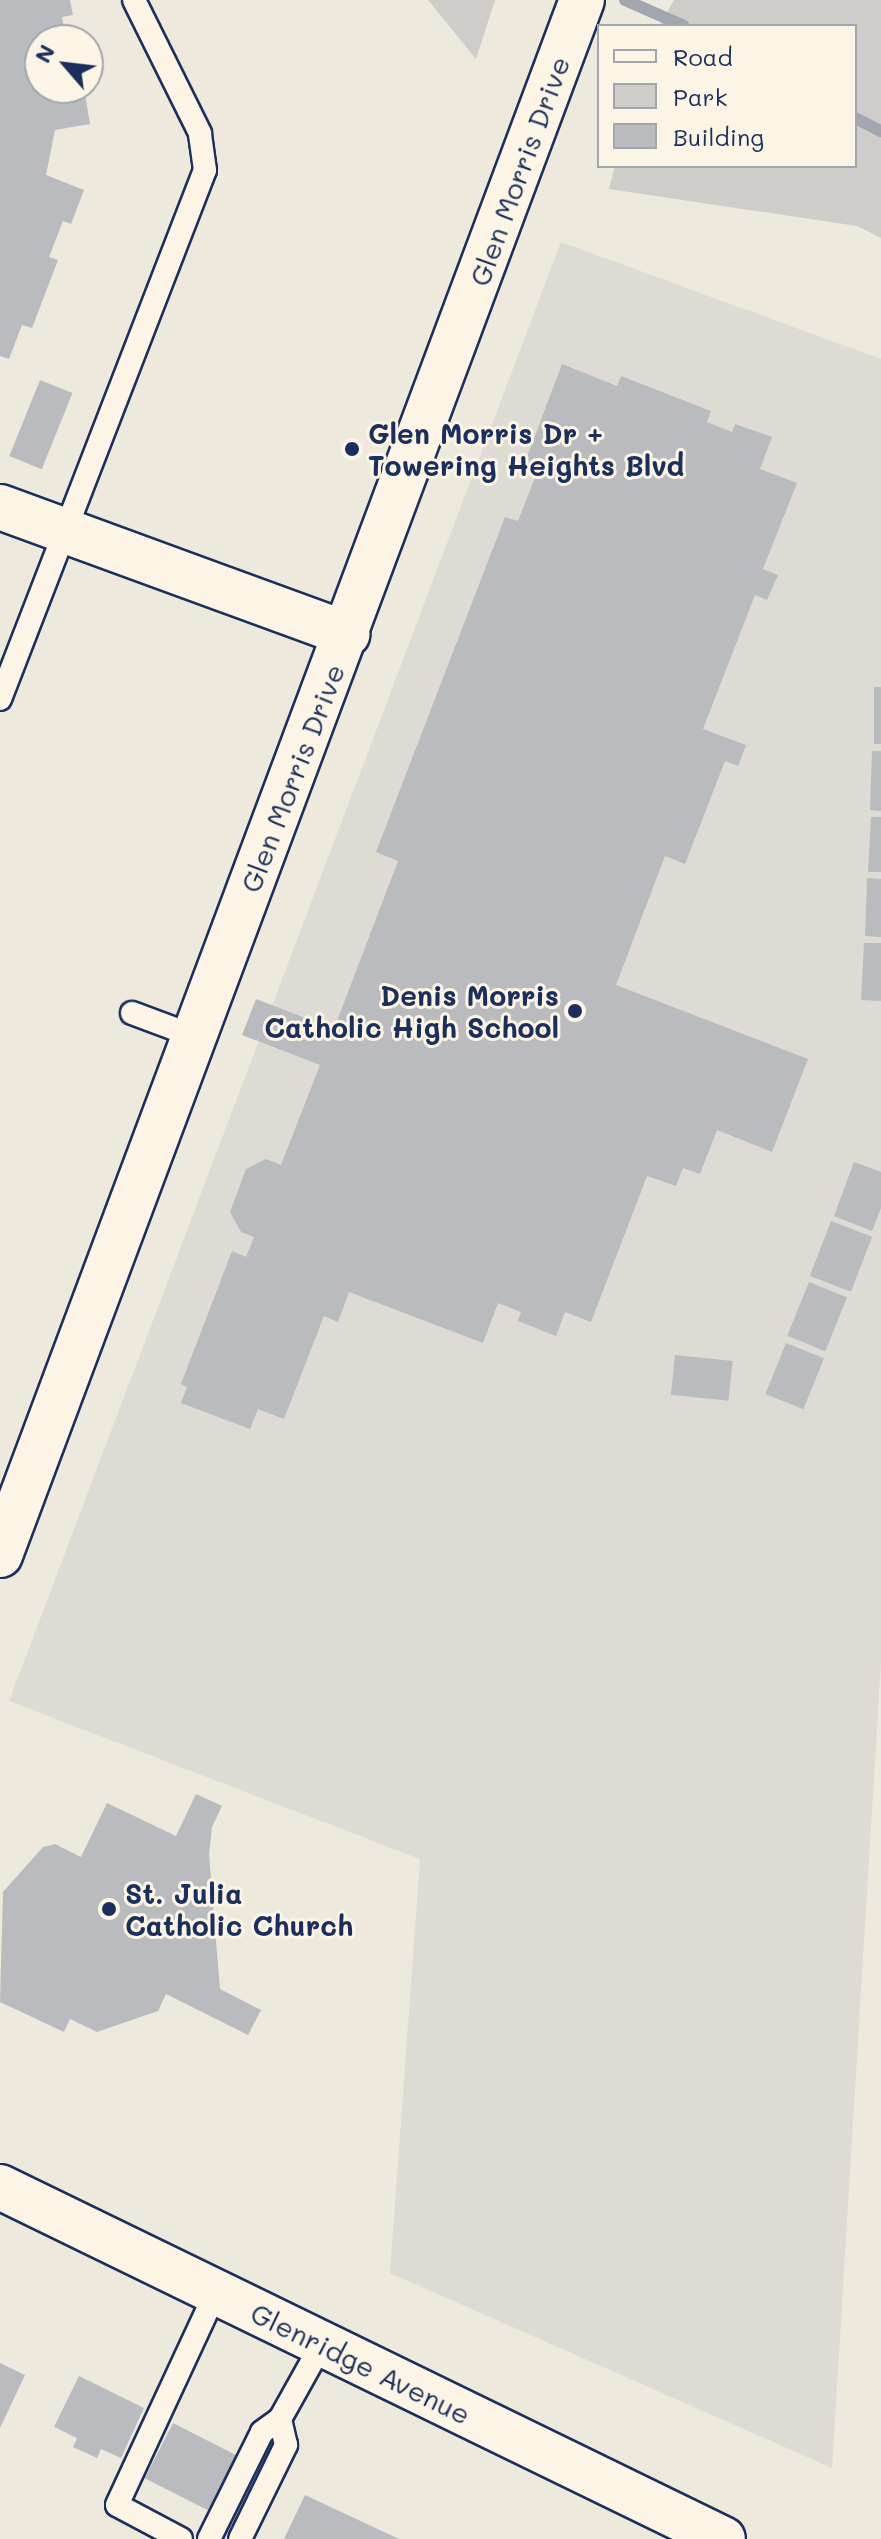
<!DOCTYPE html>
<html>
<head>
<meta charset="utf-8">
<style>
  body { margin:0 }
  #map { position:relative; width:881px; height:2539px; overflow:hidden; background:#eee9dd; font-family:Mali,sans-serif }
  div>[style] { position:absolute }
  .built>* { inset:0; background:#dedbd4 }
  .green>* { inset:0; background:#cfcdca }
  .stream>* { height:12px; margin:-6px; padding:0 6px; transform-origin:6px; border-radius:6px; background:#a2a7af }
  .building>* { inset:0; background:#babbbe; transform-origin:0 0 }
  .roads { filter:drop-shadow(2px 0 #1b2f5e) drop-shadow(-2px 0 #1b2f5e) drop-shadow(0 2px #1b2f5e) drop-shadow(0 -2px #1b2f5e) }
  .lane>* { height:22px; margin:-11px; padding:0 11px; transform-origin:11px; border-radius:11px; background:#fcf5e5 }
  .street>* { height:44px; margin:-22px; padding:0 22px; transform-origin:22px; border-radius:22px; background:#fcf5e5 }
  .secondary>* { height:44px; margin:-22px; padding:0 22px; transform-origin:22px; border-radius:22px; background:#fcf5e5 }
  .dots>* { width:22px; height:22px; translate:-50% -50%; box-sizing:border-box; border:4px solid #fcf5e5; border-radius:50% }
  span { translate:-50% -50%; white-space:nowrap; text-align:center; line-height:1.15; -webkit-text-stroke:6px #fcf5e5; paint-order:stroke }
  .street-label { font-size:28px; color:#1b2f5e }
  .poi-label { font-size:28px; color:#1b2f5e; font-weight:700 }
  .left { translate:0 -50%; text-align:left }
  .right { translate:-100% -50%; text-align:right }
  .legend { position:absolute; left:597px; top:24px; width:260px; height:144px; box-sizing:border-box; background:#fcf5e5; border:2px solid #a2a6af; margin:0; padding:10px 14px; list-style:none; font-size:24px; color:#1b2f5e }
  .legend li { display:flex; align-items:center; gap:16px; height:40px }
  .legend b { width:40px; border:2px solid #a2a6af }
  .north { position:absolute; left:24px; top:24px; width:80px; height:80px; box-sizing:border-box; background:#fcf5e5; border:2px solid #a2a6af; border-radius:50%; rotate:298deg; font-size:22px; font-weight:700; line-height:32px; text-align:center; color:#1b2f5e }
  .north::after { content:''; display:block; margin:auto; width:28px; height:36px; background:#1b2f5e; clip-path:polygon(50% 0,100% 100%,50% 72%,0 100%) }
</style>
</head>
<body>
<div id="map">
  <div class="built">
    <i style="clip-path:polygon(561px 242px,881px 359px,881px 1663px,832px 2468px,390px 2273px,420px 1859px,9px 1701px)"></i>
  </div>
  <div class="green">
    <i style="clip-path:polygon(428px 0,495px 0,476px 59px)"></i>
    <i style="clip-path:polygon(674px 0,881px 0,881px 238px,857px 226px,609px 189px,615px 166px,855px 166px,855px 26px,659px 26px)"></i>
  </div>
  <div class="stream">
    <i style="left:625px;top:0;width:64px;rotate:23.8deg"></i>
    <i style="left:855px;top:118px;width:29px;rotate:27deg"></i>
  </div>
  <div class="building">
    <i style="clip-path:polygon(0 0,70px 0,73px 15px,62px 17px,66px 40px,40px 40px,40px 88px,84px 88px,90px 124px,55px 130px,46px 175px,84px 190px,71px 224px,63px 221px,49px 257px,58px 260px,32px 328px,22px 325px,9px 359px,0 356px)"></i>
    <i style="clip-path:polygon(562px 364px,617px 386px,621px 376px,711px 411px,707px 422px,732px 432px,735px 424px,772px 437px,760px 469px,797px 483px,763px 569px,778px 575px,767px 600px,755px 595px,703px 729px,746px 745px,738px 766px,725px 761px,685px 864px,665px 856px,616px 985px,808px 1059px,772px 1152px,717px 1130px,700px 1174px,683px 1168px,676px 1186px,647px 1176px,591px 1322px,565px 1312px,556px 1336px,518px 1321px,521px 1312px,498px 1303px,483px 1343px,349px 1292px,338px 1322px,324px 1316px,284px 1419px,258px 1409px,250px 1429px,181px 1403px,187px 1387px,181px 1384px,232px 1251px,246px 1257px,254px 1237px,241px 1232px,230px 1212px,246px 1169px,266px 1159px,281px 1165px,320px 1065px,242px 1035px,256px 999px,334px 1029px,398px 861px,376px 852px,505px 517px,518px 521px,538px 470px,524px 465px)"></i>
    <i style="left:40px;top:380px;width:35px;height:82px;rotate:22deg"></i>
    <i style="left:874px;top:687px;width:7px;height:57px"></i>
    <i style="clip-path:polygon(872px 751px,881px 751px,881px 811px,870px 810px)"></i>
    <i style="clip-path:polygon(871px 817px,881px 817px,881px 872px,868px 872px)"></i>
    <i style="clip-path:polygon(867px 878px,881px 879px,881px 937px,865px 936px)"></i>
    <i style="clip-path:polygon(864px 943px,881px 943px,881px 1001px,861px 1000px)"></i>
    <i style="clip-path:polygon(854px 1162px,881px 1172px,881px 1208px,872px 1231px,834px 1216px)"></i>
    <i style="left:831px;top:1221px;width:44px;height:59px;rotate:21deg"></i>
    <i style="left:809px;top:1282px;width:41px;height:58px;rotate:22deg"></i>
    <i style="left:786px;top:1343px;width:41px;height:55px;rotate:22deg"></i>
    <i style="left:675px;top:1355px;width:58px;height:40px;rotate:6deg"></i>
    <i style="clip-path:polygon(196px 1794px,222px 1806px,212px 1827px,209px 1855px,220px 1989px,261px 2010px,248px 2035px,166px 1994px,158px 2011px,97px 2032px,70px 2019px,64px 2032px,0 2002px,3px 1892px,43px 1847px,55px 1844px,81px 1857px,107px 1803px,176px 1836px)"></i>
    <i style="clip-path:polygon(0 2363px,25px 2375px,0 2428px)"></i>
    <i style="clip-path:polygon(79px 2376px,144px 2408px,121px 2458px,101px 2449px,97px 2458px,73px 2447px,77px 2438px,54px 2427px)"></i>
    <i style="left:173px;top:2423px;width:79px;height:62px;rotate:27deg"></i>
    <i style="clip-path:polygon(305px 2495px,399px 2539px,284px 2539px)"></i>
  </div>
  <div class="roads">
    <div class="lane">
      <i style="left:0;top:699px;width:567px;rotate:-68.82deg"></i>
      <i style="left:205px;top:170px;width:37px;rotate:-98deg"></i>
      <i style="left:200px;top:133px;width:148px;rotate:-116.4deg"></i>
      <i style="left:132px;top:1013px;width:66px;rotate:20.4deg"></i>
      <i style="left:181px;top:2539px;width:72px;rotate:-152deg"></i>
      <i style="left:117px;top:2505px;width:235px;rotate:-65.1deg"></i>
      <i style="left:209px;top:2539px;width:119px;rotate:-63.6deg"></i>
      <i style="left:262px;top:2432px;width:22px;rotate:-36deg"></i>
      <i style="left:240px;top:2539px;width:105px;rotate:-63.9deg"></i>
      <i style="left:286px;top:2445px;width:27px;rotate:-103deg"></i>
      <i style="left:280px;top:2419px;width:86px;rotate:-60.8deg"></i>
    </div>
    <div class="street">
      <i style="left:0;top:507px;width:370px;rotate:20.1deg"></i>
      <i style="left:0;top:1555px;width:1660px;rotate:-69.48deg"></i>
    </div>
    <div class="secondary">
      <i style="left:0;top:2187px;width:804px;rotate:25.96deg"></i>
    </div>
  </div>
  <div class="dots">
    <i style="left:352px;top:449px;background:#1b2f5e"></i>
    <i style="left:575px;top:1011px;background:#1b2f5e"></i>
    <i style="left:109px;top:1909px;background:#1b2f5e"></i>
  </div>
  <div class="street-label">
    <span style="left:519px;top:171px;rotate:-70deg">Glen Morris Drive</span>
    <span style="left:292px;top:778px;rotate:-69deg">Glen Morris Drive</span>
    <span style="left:361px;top:2363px;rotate:26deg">Glenridge Avenue</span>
  </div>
  <div class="poi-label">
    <span class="left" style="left:368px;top:449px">Glen Morris Dr +<br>Towering Heights Blvd</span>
    <span class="right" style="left:559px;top:1011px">Denis Morris<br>Catholic High School</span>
    <span class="left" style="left:125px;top:1909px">St. Julia<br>Catholic Church</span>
  </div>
  <ul class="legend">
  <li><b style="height:10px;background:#fcf5e5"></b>Road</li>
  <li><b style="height:22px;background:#cfcdca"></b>Park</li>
  <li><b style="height:22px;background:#babbbe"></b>Building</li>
  </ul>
  <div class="north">N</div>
</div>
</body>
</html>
